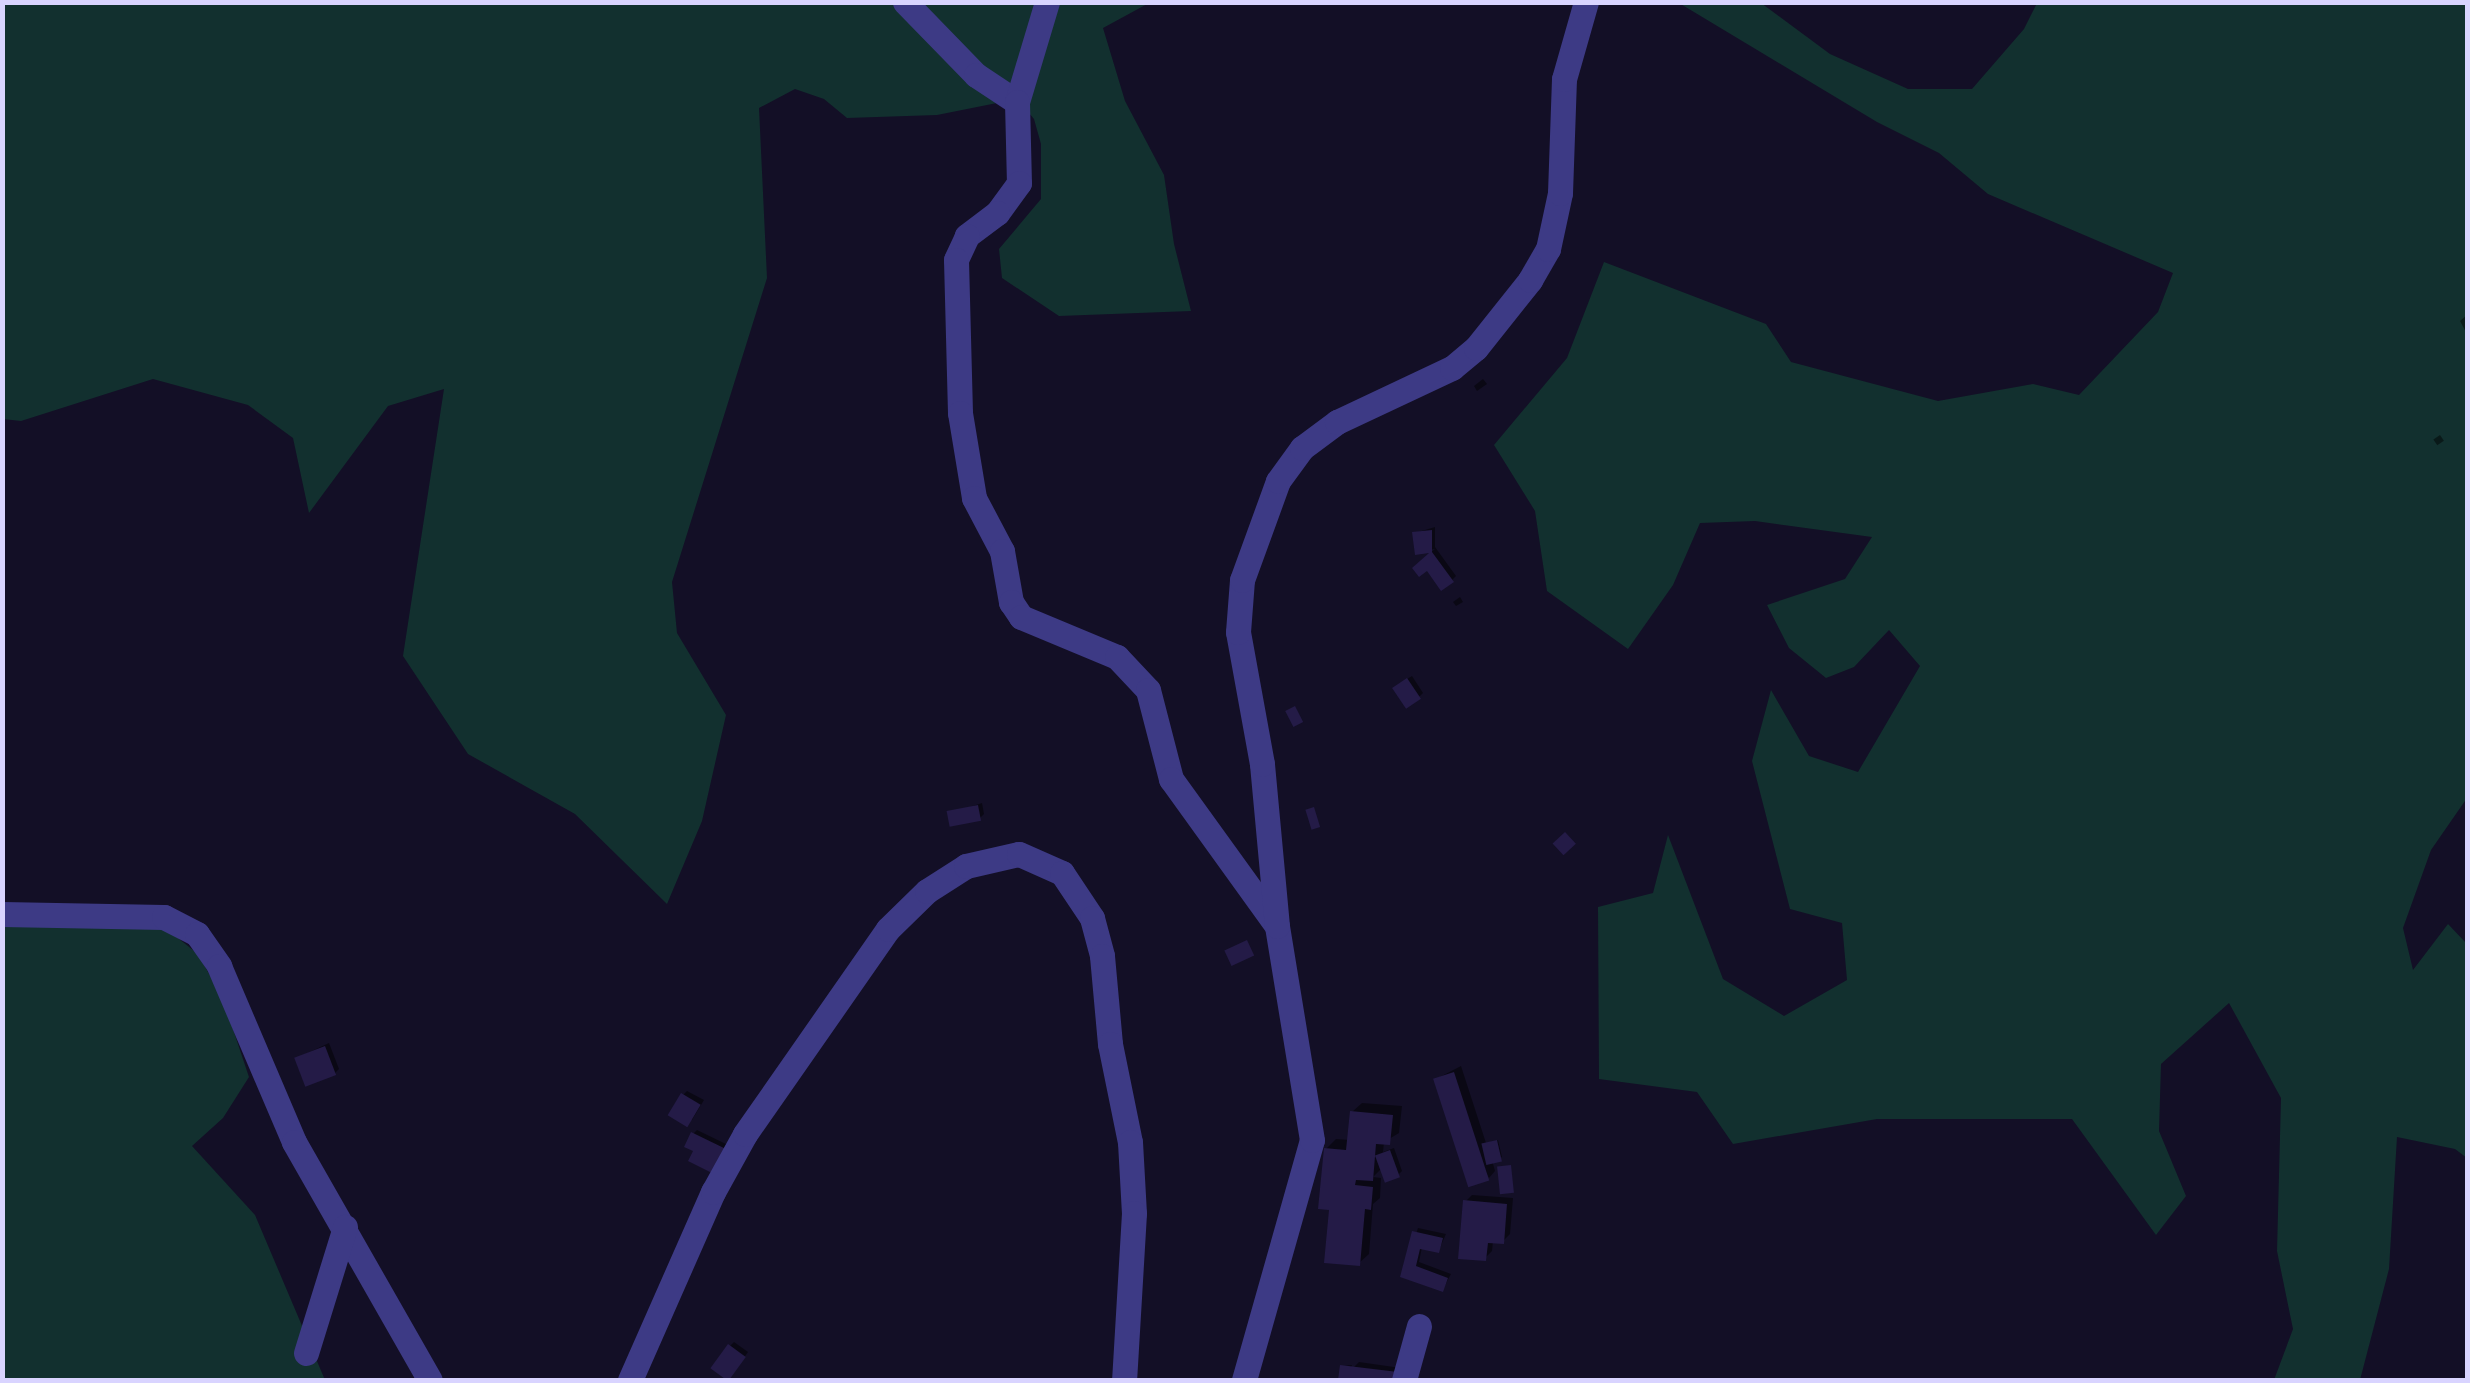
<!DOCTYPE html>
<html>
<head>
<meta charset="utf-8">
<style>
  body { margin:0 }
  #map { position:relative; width:2470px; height:1383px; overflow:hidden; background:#130f26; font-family:Raleway,sans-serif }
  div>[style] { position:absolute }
  .green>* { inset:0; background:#12302f }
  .shadow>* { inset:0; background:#0007; transform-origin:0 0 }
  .building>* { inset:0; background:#241b47; transform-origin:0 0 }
  .minor>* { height:25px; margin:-12.5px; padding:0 12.5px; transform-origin:12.5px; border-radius:12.5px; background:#3d3a85 }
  span { translate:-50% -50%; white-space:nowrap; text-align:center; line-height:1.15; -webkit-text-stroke:8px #130f26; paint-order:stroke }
  .frame { position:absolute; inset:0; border:5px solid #d9d4ff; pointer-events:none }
</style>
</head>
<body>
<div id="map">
  <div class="green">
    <i style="clip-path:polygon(2px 3px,1149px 3px,1103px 28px,1125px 101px,1164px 175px,1174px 244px,1191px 311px,1059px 316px,1002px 278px,999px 249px,1041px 199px,1041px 144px,1034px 119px,1017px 99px,937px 115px,847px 118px,824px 99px,795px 89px,759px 108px,767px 278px,672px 582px,677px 633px,726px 715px,702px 821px,667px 904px,575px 814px,468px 754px,403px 656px,444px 389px,388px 406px,309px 513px,293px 438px,248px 405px,153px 379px,21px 421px,3px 419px)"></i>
    <i style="clip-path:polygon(1679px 3px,1761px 3px,1830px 54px,1908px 89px,1972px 89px,2024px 29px,2037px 3px,2467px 3px,2467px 798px,2431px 850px,2403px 928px,2413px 970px,2448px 924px,2467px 944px,2467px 1158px,2455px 1149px,2397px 1137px,2389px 1269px,2360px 1380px,2274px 1380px,2293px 1329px,2277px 1251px,2281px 1098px,2229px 1003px,2161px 1064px,2159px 1131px,2186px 1196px,2156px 1235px,2072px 1119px,1877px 1119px,1733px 1144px,1697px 1092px,1599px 1079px,1598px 907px,1653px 893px,1668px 835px,1723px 979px,1784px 1016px,1847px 980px,1842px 923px,1790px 909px,1752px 761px,1771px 690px,1809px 756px,1858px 772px,1920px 666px,1889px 630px,1854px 667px,1826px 678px,1789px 648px,1767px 605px,1845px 579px,1872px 537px,1755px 521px,1700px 523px,1673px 585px,1628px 649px,1547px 591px,1535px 511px,1494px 445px,1567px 358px,1604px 262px,1766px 324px,1791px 362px,1938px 401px,2033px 384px,2079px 395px,2158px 312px,2173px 273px,1988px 194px,1939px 153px,1877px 122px)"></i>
    <i style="clip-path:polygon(3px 924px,164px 927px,198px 954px,223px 999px,249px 1077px,223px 1118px,192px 1146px,255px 1215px,325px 1380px,3px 1380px)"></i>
  </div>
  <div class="shadow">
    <i style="clip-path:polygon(2468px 314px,2468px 336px,2460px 321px)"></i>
    <i style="clip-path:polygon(1483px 379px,1487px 384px,1477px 391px,1474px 386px)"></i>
    <i style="left:2440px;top:435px;width:7px;height:8px;rotate:56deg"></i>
    <i style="clip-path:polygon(1435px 527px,1435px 547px,1456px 576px,1452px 580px,1426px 556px,1435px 549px,1417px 552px,1415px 533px)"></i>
    <i style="clip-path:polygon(1460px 597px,1463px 602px,1456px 606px,1453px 602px)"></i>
    <i style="clip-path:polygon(1412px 676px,1423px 693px,1419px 697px,1399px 684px)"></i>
    <i style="clip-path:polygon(982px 803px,984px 814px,980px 818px,949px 814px)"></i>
    <i style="clip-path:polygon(329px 1043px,339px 1069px,335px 1073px,297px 1058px)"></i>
    <i style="clip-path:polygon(1461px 1066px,1486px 1143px,1498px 1140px,1502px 1157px,1492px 1160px,1495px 1171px,1489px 1178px,1436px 1079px)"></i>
    <i style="clip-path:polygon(687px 1091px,704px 1100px,692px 1120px,683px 1095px)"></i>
    <i style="clip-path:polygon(1362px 1103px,1402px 1106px,1399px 1133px,1384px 1142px,1383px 1152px,1394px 1148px,1402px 1171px,1398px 1175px,1382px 1168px,1373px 1177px,1381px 1178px,1380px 1198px,1373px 1204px,1369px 1254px,1359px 1263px,1332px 1207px,1326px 1149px,1336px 1139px,1350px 1140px,1352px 1112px)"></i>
    <i style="clip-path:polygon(697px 1130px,730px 1146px,720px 1168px,696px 1150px,693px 1134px)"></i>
    <i style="clip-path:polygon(1472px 1195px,1513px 1198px,1510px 1234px,1503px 1241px,1493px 1241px,1492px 1251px,1485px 1258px,1465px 1202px)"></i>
    <i style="clip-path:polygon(1418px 1228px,1446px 1234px,1439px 1250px,1422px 1247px,1419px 1262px,1451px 1274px,1443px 1289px,1403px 1276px)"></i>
    <i style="clip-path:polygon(734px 1342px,748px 1352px,732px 1375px,730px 1346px)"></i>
    <i style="clip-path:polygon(1359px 1362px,1401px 1368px,1399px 1380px,1353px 1380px,1354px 1375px,1342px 1366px,1352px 1365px,1350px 1371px)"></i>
  </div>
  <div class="building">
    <i style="clip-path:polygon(1432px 530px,1432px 552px,1454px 582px,1441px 591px,1427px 571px,1419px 577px,1412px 568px,1429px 553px,1415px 555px,1412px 532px)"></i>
    <i style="left:1407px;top:678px;width:25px;height:18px;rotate:56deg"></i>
    <i style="left:1295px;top:706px;width:18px;height:11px;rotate:63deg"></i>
    <i style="left:978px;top:805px;width:16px;height:32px;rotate:79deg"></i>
    <i style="left:1314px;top:807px;width:21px;height:9px;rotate:73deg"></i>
    <i style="left:1565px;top:832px;width:16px;height:17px;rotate:47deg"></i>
    <i style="left:1247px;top:940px;width:17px;height:25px;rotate:65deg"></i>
    <i style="left:325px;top:1046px;width:31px;height:33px;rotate:69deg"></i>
    <i style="left:1454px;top:1072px;width:114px;height:22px;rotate:72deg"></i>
    <i style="left:681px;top:1093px;width:23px;height:26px;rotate:31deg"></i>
    <i style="clip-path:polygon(1350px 1111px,1393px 1115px,1390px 1145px,1376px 1144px,1373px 1181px,1356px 1180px,1355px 1185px,1373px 1187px,1371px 1210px,1365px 1209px,1360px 1266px,1324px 1263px,1329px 1210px,1318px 1209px,1324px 1148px,1346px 1150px)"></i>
    <i style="clip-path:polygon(691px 1132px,728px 1150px,716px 1175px,688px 1161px,693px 1151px,684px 1147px)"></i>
    <i style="left:1497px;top:1140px;width:22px;height:16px;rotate:77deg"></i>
    <i style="left:1390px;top:1150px;width:29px;height:16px;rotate:70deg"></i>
    <i style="left:1511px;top:1165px;width:28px;height:14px;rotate:84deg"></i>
    <i style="clip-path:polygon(1463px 1200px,1507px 1204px,1504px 1244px,1488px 1243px,1486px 1261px,1458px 1259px)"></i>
    <i style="clip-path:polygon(1412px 1231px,1443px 1238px,1439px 1253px,1420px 1249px,1416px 1266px,1448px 1278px,1443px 1292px,1400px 1277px)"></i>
    <i style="left:728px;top:1344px;width:22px;height:30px;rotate:36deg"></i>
    <i style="clip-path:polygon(1340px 1365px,1398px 1372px,1397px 1380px,1338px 1380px)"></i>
  </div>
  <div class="minor">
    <i style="left:905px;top:2px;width:102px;rotate:45.8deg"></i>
    <i style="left:976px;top:75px;width:49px;rotate:33.4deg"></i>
    <i style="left:1047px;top:2px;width:104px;rotate:106.7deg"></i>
    <i style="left:1017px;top:102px;width:81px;rotate:88.6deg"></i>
    <i style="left:1019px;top:183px;width:37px;rotate:126deg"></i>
    <i style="left:997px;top:213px;width:38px;rotate:143deg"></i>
    <i style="left:967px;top:236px;width:26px;rotate:115deg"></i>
    <i style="left:956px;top:260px;width:153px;rotate:88.5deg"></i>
    <i style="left:960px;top:413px;width:86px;rotate:80.6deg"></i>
    <i style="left:974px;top:498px;width:60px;rotate:62.2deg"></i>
    <i style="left:1002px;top:551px;width:52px;rotate:80deg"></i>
    <i style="left:1011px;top:602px;width:18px;rotate:56deg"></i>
    <i style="left:1021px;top:617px;width:104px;rotate:22.6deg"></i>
    <i style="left:1117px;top:657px;width:45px;rotate:46.8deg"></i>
    <i style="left:1148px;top:690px;width:92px;rotate:75.5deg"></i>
    <i style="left:1171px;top:779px;width:178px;rotate:54.2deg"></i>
    <i style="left:2px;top:914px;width:162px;rotate:1.1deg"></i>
    <i style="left:164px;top:917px;width:37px;rotate:27deg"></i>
    <i style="left:197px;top:934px;width:39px;rotate:55deg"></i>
    <i style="left:219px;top:966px;width:191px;rotate:66.9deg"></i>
    <i style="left:294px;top:1142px;width:274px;rotate:60.3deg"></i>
    <i style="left:306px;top:1353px;width:132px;rotate:-72.8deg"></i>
    <i style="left:630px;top:1380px;width:206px;rotate:-66.2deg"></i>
    <i style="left:713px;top:1192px;width:66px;rotate:-61.1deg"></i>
    <i style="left:745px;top:1134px;width:250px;rotate:-55.1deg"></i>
    <i style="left:888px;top:929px;width:54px;rotate:-44.3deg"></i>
    <i style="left:927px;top:891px;width:46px;rotate:-32.7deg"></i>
    <i style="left:966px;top:866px;width:54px;rotate:-12.8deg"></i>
    <i style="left:1019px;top:854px;width:47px;rotate:23.8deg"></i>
    <i style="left:1062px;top:873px;width:54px;rotate:56.3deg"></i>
    <i style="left:1092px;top:918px;width:39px;rotate:75deg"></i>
    <i style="left:1102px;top:956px;width:88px;rotate:84.8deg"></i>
    <i style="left:1110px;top:1044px;width:100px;rotate:78.5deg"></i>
    <i style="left:1130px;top:1142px;width:71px;rotate:86.8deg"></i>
    <i style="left:1134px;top:1213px;width:167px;rotate:93.4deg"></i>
    <i style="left:1244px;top:1380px;width:249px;rotate:-74.2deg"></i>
    <i style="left:1312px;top:1140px;width:217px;rotate:-99.3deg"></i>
    <i style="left:1277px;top:926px;width:163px;rotate:-95.3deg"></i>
    <i style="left:1262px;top:764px;width:134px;rotate:-100.3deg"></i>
    <i style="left:1238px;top:632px;width:52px;rotate:-85.6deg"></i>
    <i style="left:1242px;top:580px;width:105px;rotate:-70deg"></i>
    <i style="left:1278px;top:481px;width:41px;rotate:-54deg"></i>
    <i style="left:1302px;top:448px;width:44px;rotate:-36.6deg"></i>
    <i style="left:1337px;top:422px;width:127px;rotate:-25.2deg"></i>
    <i style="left:1452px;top:368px;width:31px;rotate:-40deg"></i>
    <i style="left:1476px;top:348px;width:87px;rotate:-51.5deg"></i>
    <i style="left:1530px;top:280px;width:36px;rotate:-60deg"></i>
    <i style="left:1548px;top:249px;width:57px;rotate:-77.9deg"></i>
    <i style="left:1560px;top:193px;width:114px;rotate:-88deg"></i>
    <i style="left:1564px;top:79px;width:80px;rotate:-74.1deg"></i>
    <i style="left:1404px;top:1380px;width:56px;rotate:-74.5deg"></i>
  </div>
  <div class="frame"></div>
</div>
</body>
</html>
